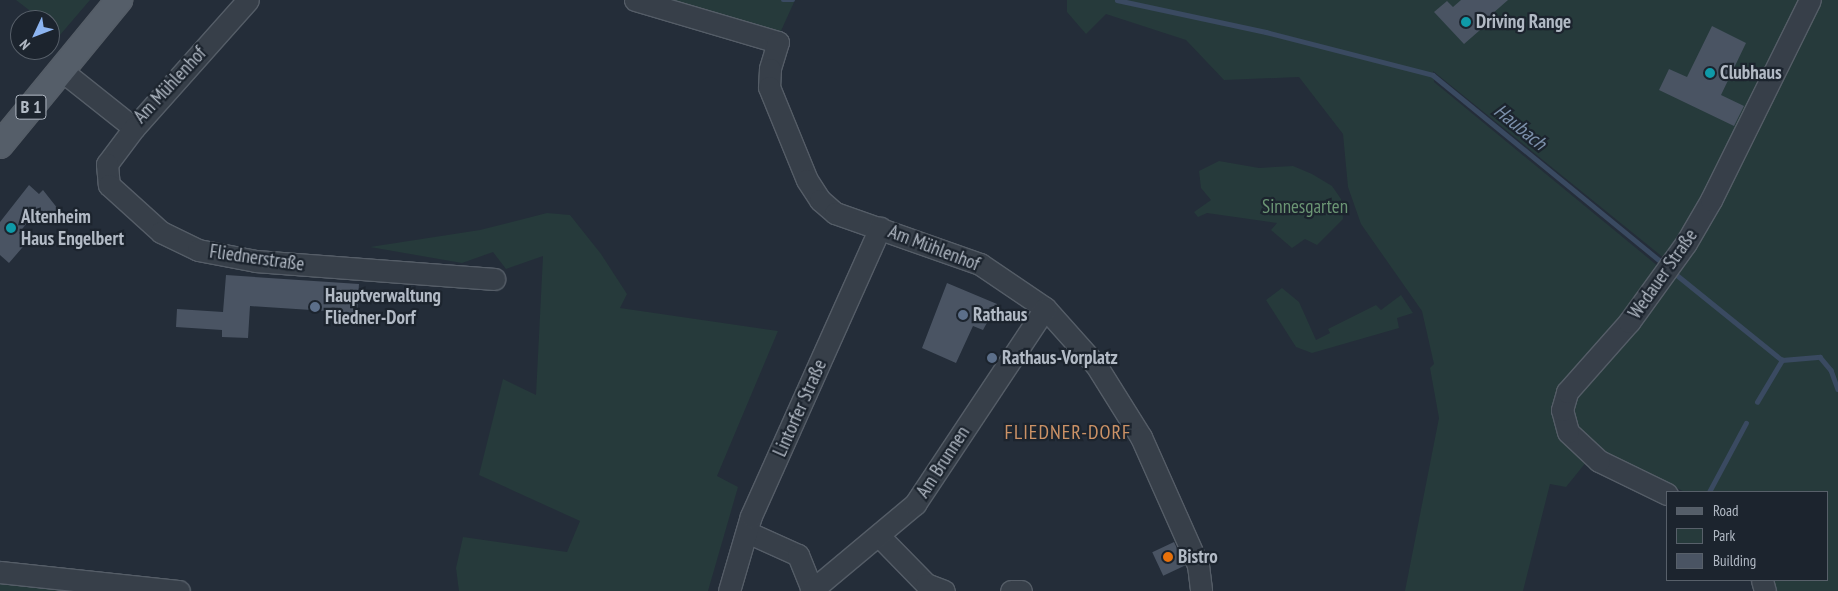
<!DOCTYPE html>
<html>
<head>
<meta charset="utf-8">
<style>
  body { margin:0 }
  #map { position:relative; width:1838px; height:591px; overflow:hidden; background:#242d39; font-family:"PT Sans Narrow",sans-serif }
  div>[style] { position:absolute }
  .green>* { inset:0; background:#263a3b }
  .stream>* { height:4.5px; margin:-2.25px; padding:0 2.25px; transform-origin:2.25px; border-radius:2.25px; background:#3a4a61 }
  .building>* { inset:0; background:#4a5463; transform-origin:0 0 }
  .roads { filter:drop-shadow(1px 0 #555d67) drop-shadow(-1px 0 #555d67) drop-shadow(0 1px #555d67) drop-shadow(0 -1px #555d67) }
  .minor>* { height:21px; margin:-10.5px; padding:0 10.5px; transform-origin:10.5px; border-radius:10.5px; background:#373f49 }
  .major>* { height:26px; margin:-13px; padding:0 13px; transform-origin:13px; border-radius:13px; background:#555e69 }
  .dots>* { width:14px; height:14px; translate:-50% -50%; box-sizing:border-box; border:2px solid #1c242e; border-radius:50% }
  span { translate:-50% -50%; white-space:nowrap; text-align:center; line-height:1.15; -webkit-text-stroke:4.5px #1c242e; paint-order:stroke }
  .shield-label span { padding:1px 4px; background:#1c242e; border:1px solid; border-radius:4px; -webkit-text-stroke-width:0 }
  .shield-label { font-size:18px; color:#b2bac5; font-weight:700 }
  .poi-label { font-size:19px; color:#b2bac5; font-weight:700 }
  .left { translate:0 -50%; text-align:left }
  .street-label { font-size:19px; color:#b2bac5 }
  .park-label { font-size:19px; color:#6b9574 }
  .water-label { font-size:20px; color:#7c90ab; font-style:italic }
  .neighbourhood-label { font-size:20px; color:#cc9266; letter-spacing:1px }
  .legend { position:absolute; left:1666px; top:491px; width:162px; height:90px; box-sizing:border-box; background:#1c242e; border:1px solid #58606a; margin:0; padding:6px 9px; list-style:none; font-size:15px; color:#b2bac5 }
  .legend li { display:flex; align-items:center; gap:10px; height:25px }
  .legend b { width:25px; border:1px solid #58606a }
  .north { position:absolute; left:10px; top:10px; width:50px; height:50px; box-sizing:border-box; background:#1c242e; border:1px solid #58606a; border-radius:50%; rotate:227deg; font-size:14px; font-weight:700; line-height:20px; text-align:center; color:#b2bac5 }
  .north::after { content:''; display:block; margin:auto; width:18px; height:22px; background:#8cb4f0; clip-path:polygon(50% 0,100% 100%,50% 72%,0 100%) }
</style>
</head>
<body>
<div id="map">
  <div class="green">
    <i style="clip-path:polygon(16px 0,90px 0,60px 35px,50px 27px,50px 20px,42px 20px)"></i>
    <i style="clip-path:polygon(658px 0,795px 0,780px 33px)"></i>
    <i style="clip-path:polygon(evenodd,1067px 0,1838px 0,1838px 591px,1776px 591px,1773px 580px,1827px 580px,1827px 492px,1685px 492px,1596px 450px,1566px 487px,1550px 484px,1523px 591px,1405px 591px,1439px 418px,1430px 368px,1434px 364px,1422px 311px,1361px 224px,1348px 187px,1343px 134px,1299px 77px,1224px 80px,1186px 40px,1106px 14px,1086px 34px,1067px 12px,1067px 0,1433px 71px,1675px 267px,1670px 276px,1434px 82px,1433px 71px)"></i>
    <i style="clip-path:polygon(1219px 161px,1259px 168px,1293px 166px,1312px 174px,1332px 186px,1341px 199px,1343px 219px,1317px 245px,1305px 239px,1292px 248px,1271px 230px,1277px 223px,1207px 213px,1198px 217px,1194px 212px,1211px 200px,1201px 188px,1199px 171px)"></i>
    <i style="clip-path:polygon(547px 213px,570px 215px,601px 254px,627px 294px,620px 308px,778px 331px,717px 476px,738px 487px,708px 591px,459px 591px,456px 568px,463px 537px,567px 552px,580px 521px,479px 475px,503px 379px,536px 395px,543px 256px,506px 269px,493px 252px,462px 263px,370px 247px,480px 230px)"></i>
    <i style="clip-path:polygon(1282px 288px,1299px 302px,1316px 340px,1330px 333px,1328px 329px,1376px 305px,1381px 310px,1401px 295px,1413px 313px,1397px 318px,1399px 328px,1312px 353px,1296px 347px,1266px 300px)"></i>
    <i style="clip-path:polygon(0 580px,103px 591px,0 591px)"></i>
  </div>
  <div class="stream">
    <i style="left:783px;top:0;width:10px"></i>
    <i style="left:1117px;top:0;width:152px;rotate:12.1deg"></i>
    <i style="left:1266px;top:32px;width:172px;rotate:14.4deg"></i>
    <i style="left:1433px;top:75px;width:298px;rotate:39.3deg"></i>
    <i style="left:1672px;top:271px;width:141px;rotate:39deg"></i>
    <i style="left:1782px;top:360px;width:38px;rotate:-5deg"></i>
    <i style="left:1820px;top:357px;width:17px;rotate:50deg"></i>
    <i style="left:1831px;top:370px;width:20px;rotate:70deg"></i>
    <i style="left:1757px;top:402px;width:49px;rotate:-59.2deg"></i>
    <i style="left:1709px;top:492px;width:78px;rotate:-61.8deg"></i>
  </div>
  <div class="building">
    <i style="clip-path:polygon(1461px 0,1508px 0,1492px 14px,1495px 17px,1464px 44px,1434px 12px,1447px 1px,1453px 7px)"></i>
    <i style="clip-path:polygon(1712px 26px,1746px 43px,1721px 95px,1744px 106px,1734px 126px,1659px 90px,1669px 69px,1687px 77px)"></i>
    <i style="clip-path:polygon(29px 185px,39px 194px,43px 190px,58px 209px,46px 224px,34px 214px,19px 233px,28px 241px,9px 263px,0 255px,0 222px)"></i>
    <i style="clip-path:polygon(226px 275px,359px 284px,357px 313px,250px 306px,248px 338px,222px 337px,222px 330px,176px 327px,177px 309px,223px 312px)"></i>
    <i style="clip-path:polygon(947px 283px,997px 304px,983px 330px,973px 326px,956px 363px,922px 348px)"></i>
    <i style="left:1174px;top:542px;width:26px;height:24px;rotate:65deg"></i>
  </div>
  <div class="roads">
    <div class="minor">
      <i style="left:635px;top:0;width:149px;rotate:16.4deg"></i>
      <i style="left:778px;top:42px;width:28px;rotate:107deg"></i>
      <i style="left:770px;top:69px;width:18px;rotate:93deg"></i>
      <i style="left:769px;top:87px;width:100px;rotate:67.8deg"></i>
      <i style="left:807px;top:180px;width:24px;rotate:57deg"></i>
      <i style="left:820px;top:200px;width:20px;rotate:41deg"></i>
      <i style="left:835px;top:213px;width:154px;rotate:19.4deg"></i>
      <i style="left:980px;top:264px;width:78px;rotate:34.1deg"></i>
      <i style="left:1045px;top:308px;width:76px;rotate:48.2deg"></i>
      <i style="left:1096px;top:365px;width:85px;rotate:58deg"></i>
      <i style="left:1141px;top:437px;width:140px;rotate:66deg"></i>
      <i style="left:1198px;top:565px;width:26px;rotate:83deg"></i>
      <i style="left:61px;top:70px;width:93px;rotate:38.5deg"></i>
      <i style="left:134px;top:128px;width:171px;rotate:-48.3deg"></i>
      <i style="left:134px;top:128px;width:45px;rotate:126.9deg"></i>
      <i style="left:107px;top:164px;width:21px;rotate:85deg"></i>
      <i style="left:109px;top:185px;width:70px;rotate:42.1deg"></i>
      <i style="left:161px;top:232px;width:41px;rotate:25.9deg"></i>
      <i style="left:198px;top:250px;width:59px;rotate:10.7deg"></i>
      <i style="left:256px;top:261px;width:239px;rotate:4.3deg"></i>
      <i style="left:1667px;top:494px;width:76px;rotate:-154.1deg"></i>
      <i style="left:1599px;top:461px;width:42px;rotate:-136.9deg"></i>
      <i style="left:1568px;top:432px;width:23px;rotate:-105deg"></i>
      <i style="left:1562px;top:410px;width:19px;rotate:-74deg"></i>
      <i style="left:1567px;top:392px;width:94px;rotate:-48.5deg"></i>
      <i style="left:1629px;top:322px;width:97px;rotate:-54.2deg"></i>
      <i style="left:1686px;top:243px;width:50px;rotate:-59.8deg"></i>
      <i style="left:1711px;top:200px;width:223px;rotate:-63.7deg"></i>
      <i style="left:747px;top:532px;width:56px;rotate:24.3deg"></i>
      <i style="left:798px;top:555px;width:35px;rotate:68deg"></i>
      <i style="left:879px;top:536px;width:67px;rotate:45.6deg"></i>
      <i style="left:926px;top:584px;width:19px;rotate:21deg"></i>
      <i style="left:0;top:572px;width:180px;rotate:6.1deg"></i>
      <i style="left:1762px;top:580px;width:11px;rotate:75deg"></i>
      <i style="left:729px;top:591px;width:78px;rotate:-73.7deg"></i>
      <i style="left:751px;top:516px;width:316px;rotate:-65.9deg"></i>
      <i style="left:811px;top:591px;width:136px;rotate:-39.9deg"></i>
      <i style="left:915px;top:504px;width:235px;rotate:-56.4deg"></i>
      <i style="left:1011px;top:591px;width:10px"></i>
    </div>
    <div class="major">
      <i style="left:0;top:145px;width:188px;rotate:-50.6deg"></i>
    </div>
  </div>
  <div class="dots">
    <i style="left:1466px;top:22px;background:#0f9aa8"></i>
    <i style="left:1710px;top:73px;background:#0f9aa8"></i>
    <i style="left:11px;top:228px;background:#0f9aa8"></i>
    <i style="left:315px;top:307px;background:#5c6f8a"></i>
    <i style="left:963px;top:315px;background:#5c6f8a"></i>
    <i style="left:992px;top:358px;background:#5c6f8a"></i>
    <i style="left:1168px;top:557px;background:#e8710a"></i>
  </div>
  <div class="shield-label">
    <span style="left:31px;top:107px">B 1</span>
  </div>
  <div class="poi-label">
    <span class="left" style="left:1476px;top:22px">Driving Range</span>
    <span class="left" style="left:1720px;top:73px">Clubhaus</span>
    <span class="left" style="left:21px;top:228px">Altenheim<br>Haus Engelbert</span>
    <span class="left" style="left:325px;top:307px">Hauptverwaltung<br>Fliedner-Dorf</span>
    <span class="left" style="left:973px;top:315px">Rathaus</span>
    <span class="left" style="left:1002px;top:358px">Rathaus-Vorplatz</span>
    <span class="left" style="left:1178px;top:557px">Bistro</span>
  </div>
  <div class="street-label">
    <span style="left:170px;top:85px;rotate:-47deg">Am Mühlenhof</span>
    <span style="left:934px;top:248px;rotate:21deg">Am Mühlenhof</span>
    <span style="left:257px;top:258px;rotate:8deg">Fliednerstraße</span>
    <span style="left:1663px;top:274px;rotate:-55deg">Wedauer Straße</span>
    <span style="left:800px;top:408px;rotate:-66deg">Lintorfer Straße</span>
    <span style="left:943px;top:462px;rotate:-57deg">Am Brunnen</span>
  </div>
  <div class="park-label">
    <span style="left:1305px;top:207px">Sinnesgarten</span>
  </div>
  <div class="water-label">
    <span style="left:1520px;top:127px;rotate:39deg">Haubach</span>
  </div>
  <div class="neighbourhood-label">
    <span style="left:1068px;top:432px">FLIEDNER-DORF</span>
  </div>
  <ul class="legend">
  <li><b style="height:6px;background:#555e69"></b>Road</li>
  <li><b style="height:14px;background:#263a3b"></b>Park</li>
  <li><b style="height:14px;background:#4a5463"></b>Building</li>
  </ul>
  <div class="north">N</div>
</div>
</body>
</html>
